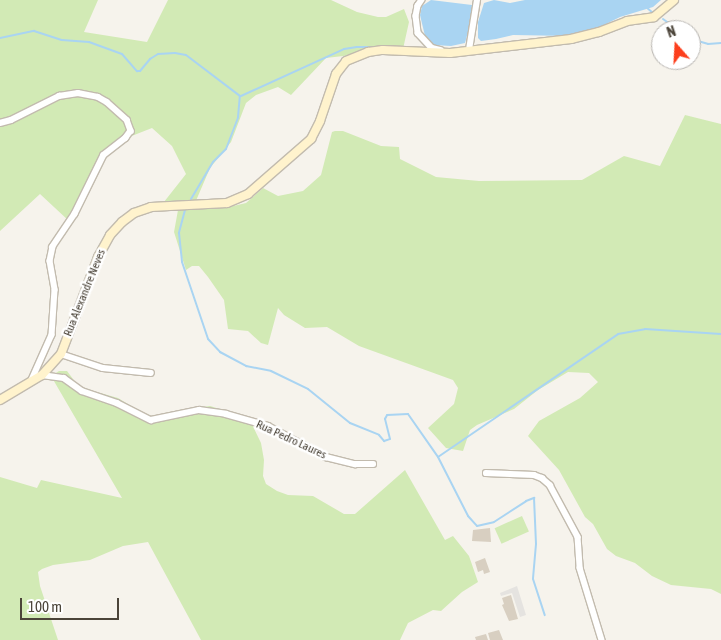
<!DOCTYPE html>
<html>
<head>
<meta charset="utf-8">
<style>
  body { margin:0 }
  #map { position:relative; width:721px; height:640px; overflow:hidden; background:#f6f3ec; font-family:"Asap Condensed",sans-serif }
  div>[style] { position:absolute }
  .green>* { inset:0; background:#d2eab5; transform-origin:0 0 }
  .parking>* { inset:0; background:#e5e3e0 }
  .water>* { inset:0; background:#a9d4f2 }
  .stream>* { height:2px; margin:-1px; padding:0 1px; transform-origin:1px; border-radius:1px; background:#a9d4f2 }
  .building>* { inset:0; background:#d8cfc1 }
  .roads { filter:drop-shadow(1px 0 #c2bbae) drop-shadow(-1px 0 #c2bbae) drop-shadow(0 1px #c2bbae) drop-shadow(0 -1px #c2bbae) }
  .street>* { height:5.5px; margin:-2.75px; padding:0 2.75px; transform-origin:2.75px; border-radius:2.75px; background:#fff }
  .secondary>* { height:8px; margin:-4px; padding:0 4px; transform-origin:4px; border-radius:4px; background:#fff3cd }
  span { translate:-50% -50%; white-space:nowrap; text-align:center; line-height:1.15; -webkit-text-stroke:5px #fff; paint-order:stroke }
  .street-label { font-size:12px; color:#4b4439 }
  .north { position:absolute; left:651px; top:20px; width:50px; height:50px; box-sizing:border-box; background:#fff; border:1px solid #b7b4b0; border-radius:50%; rotate:341deg; font-size:14px; font-weight:700; line-height:20px; text-align:center; color:#4b4439 }
  .north::after { content:''; display:block; margin:auto; width:18px; height:22px; background:#fc3f1d; clip-path:polygon(50% 0,100% 100%,50% 72%,0 100%) }
  .scale { position:absolute; left:20px; top:598px; width:99px; height:22px; box-sizing:border-box; border:2px solid #4b4439; border-top:0; padding-left:6px; font-size:15px; line-height:18px; white-space:nowrap; color:#4b4439; -webkit-text-stroke:4px #fff; paint-order:stroke }
</style>
</head>
<body>
<div id="map">
  <div class="green">
    <i style="clip-path:polygon(0 0,98px 0,84px 32px,147px 42px,168px 0,331px 0,357px 12px,378px 17px,386px 17px,404px 9px,409px 22px,403px 49px,326px 58px,291px 95px,278px 87px,256px 95px,246px 103px,231px 142px,210px 168px,195px 203px,225px 208px,246px 203px,263px 188px,278px 196px,303px 191px,321px 175px,332px 132px,335px 131px,343px 131px,381px 146px,399px 147px,400px 159px,436px 177px,479px 181px,582px 180px,624px 156px,660px 166px,685px 115px,721px 124px,721px 594px,711px 589px,671px 585px,652px 576px,635px 563px,616px 556px,607px 549px,593px 524px,585px 517px,559px 470px,528px 436px,539px 421px,580px 398px,598px 382px,589px 373px,568px 372px,538px 390px,514px 409px,477px 425px,470px 430px,463px 451px,446px 448px,428px 428px,454px 404px,458px 388px,453px 380px,359px 346px,327px 327px,305px 328px,284px 315px,278px 308px,268px 345px,261px 343px,248px 331px,228px 329px,224px 300px,208px 277px,199px 266px,192px 266px,186px 270px,174px 232px,178px 210px,160px 207px,186px 174px,172px 146px,152px 128px,124px 139px,108px 154px,69px 221px,40px 194px,0 231px)"></i>
    <i style="clip-path:polygon(59px 371px,67px 371px,79px 387px,118px 398px,144px 414px,155px 417px,188px 409px,210px 406px,249px 418px,261px 443px,264px 460px,263px 476px,266px 484px,277px 491px,288px 495px,313px 496px,344px 514px,355px 514px,405px 470px,445px 540px,453px 536px,469px 556px,478px 582px,462px 592px,441px 611px,433px 610px,408px 623px,400px 640px,201px 640px,148px 542px,123px 546px,90px 560px,53px 565px,42px 569px,38px 572px,40px 586px,58px 640px,0 640px,0 477px,37px 488px,41px 480px,122px 498px,51px 376px)"></i>
    <i style="left:522px;top:516px;width:17px;height:30px;rotate:66deg"></i>
  </div>
  <div class="parking">
    <i style="clip-path:polygon(517px 586px,526px 615px,520px 617px,512px 593px,501px 596px,500px 593px)"></i>
  </div>
  <div class="water">
    <i style="clip-path:polygon(431px 0,472px 5px,471px 21px,465px 43px,451px 46px,434px 45px,425px 36px,420px 15px,422px 6px)"></i>
    <i style="clip-path:polygon(525px 0,661px 0,653px 7px,620px 17px,596px 29px,569px 36px,513px 35px,496px 39px,481px 41px,478px 38px,478px 22px,484px 3px,494px 0,510px 3px)"></i>
  </div>
  <div class="stream">
    <i style="left:646px;top:7px;width:8px;rotate:40deg"></i>
    <i style="left:663px;top:19px;width:19px;rotate:36deg"></i>
    <i style="left:0;top:38px;width:35px;rotate:-12deg"></i>
    <i style="left:34px;top:31px;width:29px;rotate:18deg"></i>
    <i style="left:62px;top:40px;width:27px;rotate:4deg"></i>
    <i style="left:89px;top:42px;width:35px;rotate:20deg"></i>
    <i style="left:122px;top:54px;width:23px;rotate:49deg"></i>
    <i style="left:137px;top:71px;width:3px"></i>
    <i style="left:140px;top:71px;width:16px;rotate:-50deg"></i>
    <i style="left:150px;top:59px;width:9px;rotate:-32deg"></i>
    <i style="left:158px;top:54px;width:17px;rotate:-3deg"></i>
    <i style="left:175px;top:53px;width:11px;rotate:10deg"></i>
    <i style="left:186px;top:55px;width:68px;rotate:37.2deg"></i>
    <i style="left:691px;top:39px;width:18px;rotate:16deg"></i>
    <i style="left:708px;top:44px;width:13px;rotate:-4deg"></i>
    <i style="left:241px;top:96px;width:113px;rotate:-24.5deg"></i>
    <i style="left:344px;top:49px;width:13px;rotate:-9deg"></i>
    <i style="left:357px;top:47px;width:19px"></i>
    <i style="left:191px;top:199px;width:43px;rotate:-59.3deg"></i>
    <i style="left:213px;top:162px;width:18px;rotate:-45deg"></i>
    <i style="left:226px;top:149px;width:34px;rotate:-69deg"></i>
    <i style="left:238px;top:117px;width:21px;rotate:-85deg"></i>
    <i style="left:185px;top:210px;width:24px;rotate:105deg"></i>
    <i style="left:179px;top:233px;width:29px;rotate:84deg"></i>
    <i style="left:182px;top:262px;width:81px;rotate:71.3deg"></i>
    <i style="left:208px;top:339px;width:18px;rotate:47deg"></i>
    <i style="left:220px;top:352px;width:30px;rotate:28deg"></i>
    <i style="left:246px;top:366px;width:25px;rotate:11deg"></i>
    <i style="left:271px;top:371px;width:41px;rotate:25.9deg"></i>
    <i style="left:308px;top:389px;width:54px;rotate:39deg"></i>
    <i style="left:350px;top:423px;width:31px;rotate:22deg"></i>
    <i style="left:379px;top:435px;width:8px;rotate:50deg"></i>
    <i style="left:384px;top:441px;width:6px;rotate:-18deg"></i>
    <i style="left:390px;top:439px;width:21px;rotate:-104deg"></i>
    <i style="left:385px;top:419px;width:4px;rotate:-63deg"></i>
    <i style="left:387px;top:415px;width:21px;rotate:-3deg"></i>
    <i style="left:408px;top:414px;width:52px;rotate:55.1deg"></i>
    <i style="left:438px;top:457px;width:66px;rotate:63deg"></i>
    <i style="left:468px;top:516px;width:13px;rotate:48deg"></i>
    <i style="left:477px;top:526px;width:17px;rotate:-13deg"></i>
    <i style="left:494px;top:522px;width:38px;rotate:-33deg"></i>
    <i style="left:526px;top:501px;width:9px;rotate:-21deg"></i>
    <i style="left:534px;top:498px;width:46px;rotate:87.5deg"></i>
    <i style="left:536px;top:544px;width:35px;rotate:95deg"></i>
    <i style="left:533px;top:579px;width:38px;rotate:72deg"></i>
    <i style="left:438px;top:457px;width:218px;rotate:-34.3deg"></i>
    <i style="left:618px;top:334px;width:27px;rotate:-10deg"></i>
    <i style="left:645px;top:329px;width:76px;rotate:3.8deg"></i>
  </div>
  <div class="building">
    <i style="clip-path:polygon(490px 528px,491px 542px,472px 541px,473px 530px)"></i>
    <i style="clip-path:polygon(485px 558px,490px 572px,484px 574px,483px 570px,478px 572px,475px 562px)"></i>
    <i style="clip-path:polygon(511px 595px,518px 619px,509px 621px,502px 605px,504px 604px,502px 598px)"></i>
    <i style="clip-path:polygon(499px 630px,503px 640px,490px 640px,488px 633px)"></i>
    <i style="clip-path:polygon(486px 634px,488px 640px,476px 640px,475px 637px)"></i>
  </div>
  <div class="roads">
    <div class="street">
      <i style="left:422px;top:0;width:7px;rotate:124deg"></i>
      <i style="left:418px;top:6px;width:10px;rotate:101deg"></i>
      <i style="left:416px;top:16px;width:17px;rotate:83deg"></i>
      <i style="left:418px;top:33px;width:21px;rotate:47deg"></i>
      <i style="left:432px;top:48px;width:9px;rotate:13deg"></i>
      <i style="left:469px;top:50px;width:51px;rotate:-80.9deg"></i>
      <i style="left:0;top:123px;width:11px;rotate:-15deg"></i>
      <i style="left:11px;top:120px;width:54px;rotate:-26.6deg"></i>
      <i style="left:59px;top:96px;width:19px;rotate:-9deg"></i>
      <i style="left:78px;top:93px;width:20px;rotate:11deg"></i>
      <i style="left:98px;top:97px;width:10px;rotate:29deg"></i>
      <i style="left:107px;top:102px;width:27px;rotate:42deg"></i>
      <i style="left:127px;top:120px;width:12px;rotate:70deg"></i>
      <i style="left:131px;top:131px;width:9px;rotate:126deg"></i>
      <i style="left:126px;top:138px;width:28px;rotate:142deg"></i>
      <i style="left:104px;top:155px;width:66px;rotate:116.2deg"></i>
      <i style="left:75px;top:214px;width:40px;rotate:124deg"></i>
      <i style="left:53px;top:247px;width:14px;rotate:102deg"></i>
      <i style="left:50px;top:261px;width:29px;rotate:80deg"></i>
      <i style="left:55px;top:290px;width:45px;rotate:93.8deg"></i>
      <i style="left:52px;top:335px;width:49px;rotate:114deg"></i>
      <i style="left:61px;top:354px;width:44px;rotate:18.4deg"></i>
      <i style="left:103px;top:368px;width:48px;rotate:5.9deg"></i>
      <i style="left:42px;top:375px;width:22px;rotate:8deg"></i>
      <i style="left:64px;top:378px;width:22px;rotate:36deg"></i>
      <i style="left:82px;top:391px;width:37px;rotate:19deg"></i>
      <i style="left:117px;top:403px;width:38px;rotate:27deg"></i>
      <i style="left:151px;top:420px;width:49px;rotate:-11.8deg"></i>
      <i style="left:199px;top:410px;width:27px;rotate:8deg"></i>
      <i style="left:226px;top:414px;width:44px;rotate:15.9deg"></i>
      <i style="left:268px;top:426px;width:66px;rotate:28.1deg"></i>
      <i style="left:326px;top:457px;width:30px;rotate:14deg"></i>
      <i style="left:355px;top:464px;width:18px"></i>
      <i style="left:486px;top:473px;width:48px;rotate:2.4deg"></i>
      <i style="left:534px;top:475px;width:9px;rotate:21deg"></i>
      <i style="left:542px;top:478px;width:11px;rotate:41deg"></i>
      <i style="left:550px;top:485px;width:59px;rotate:61.7deg"></i>
      <i style="left:578px;top:537px;width:31px;rotate:86deg"></i>
      <i style="left:580px;top:568px;width:75px;rotate:73deg"></i>
    </div>
    <div class="secondary">
      <i style="left:0;top:400px;width:49px;rotate:-30.8deg"></i>
      <i style="left:42px;top:375px;width:28px;rotate:-48deg"></i>
      <i style="left:61px;top:354px;width:104px;rotate:-69.1deg"></i>
      <i style="left:98px;top:257px;width:25px;rotate:-61deg"></i>
      <i style="left:110px;top:235px;width:18px;rotate:-47deg"></i>
      <i style="left:122px;top:222px;width:15px;rotate:-37deg"></i>
      <i style="left:134px;top:213px;width:18px;rotate:-19deg"></i>
      <i style="left:151px;top:207px;width:76px;rotate:-3deg"></i>
      <i style="left:227px;top:203px;width:23px;rotate:-23deg"></i>
      <i style="left:248px;top:194px;width:84px;rotate:-41.1deg"></i>
      <i style="left:311px;top:139px;width:20px;rotate:-63deg"></i>
      <i style="left:320px;top:121px;width:50px;rotate:-71.2deg"></i>
      <i style="left:336px;top:74px;width:16px;rotate:-52deg"></i>
      <i style="left:346px;top:61px;width:24px;rotate:-22deg"></i>
      <i style="left:368px;top:52px;width:15px;rotate:-8deg"></i>
      <i style="left:383px;top:50px;width:67px;rotate:2.6deg"></i>
      <i style="left:450px;top:53px;width:122px;rotate:-6.6deg"></i>
      <i style="left:571px;top:39px;width:29px;rotate:-14deg"></i>
      <i style="left:599px;top:32px;width:30px;rotate:-21deg"></i>
      <i style="left:627px;top:21px;width:27px;rotate:-8deg"></i>
      <i style="left:654px;top:17px;width:26px;rotate:-40deg"></i>
    </div>
  </div>
  <div class="street-label">
    <span style="left:85px;top:293px;rotate:-68deg">Rua Alexandre Neves</span>
    <span style="left:291px;top:440px;rotate:25deg">Rua Pedro Laures</span>
  </div>
  <div class="north">N</div>
  <div class="scale">100 m</div>
</div>
</body>
</html>
